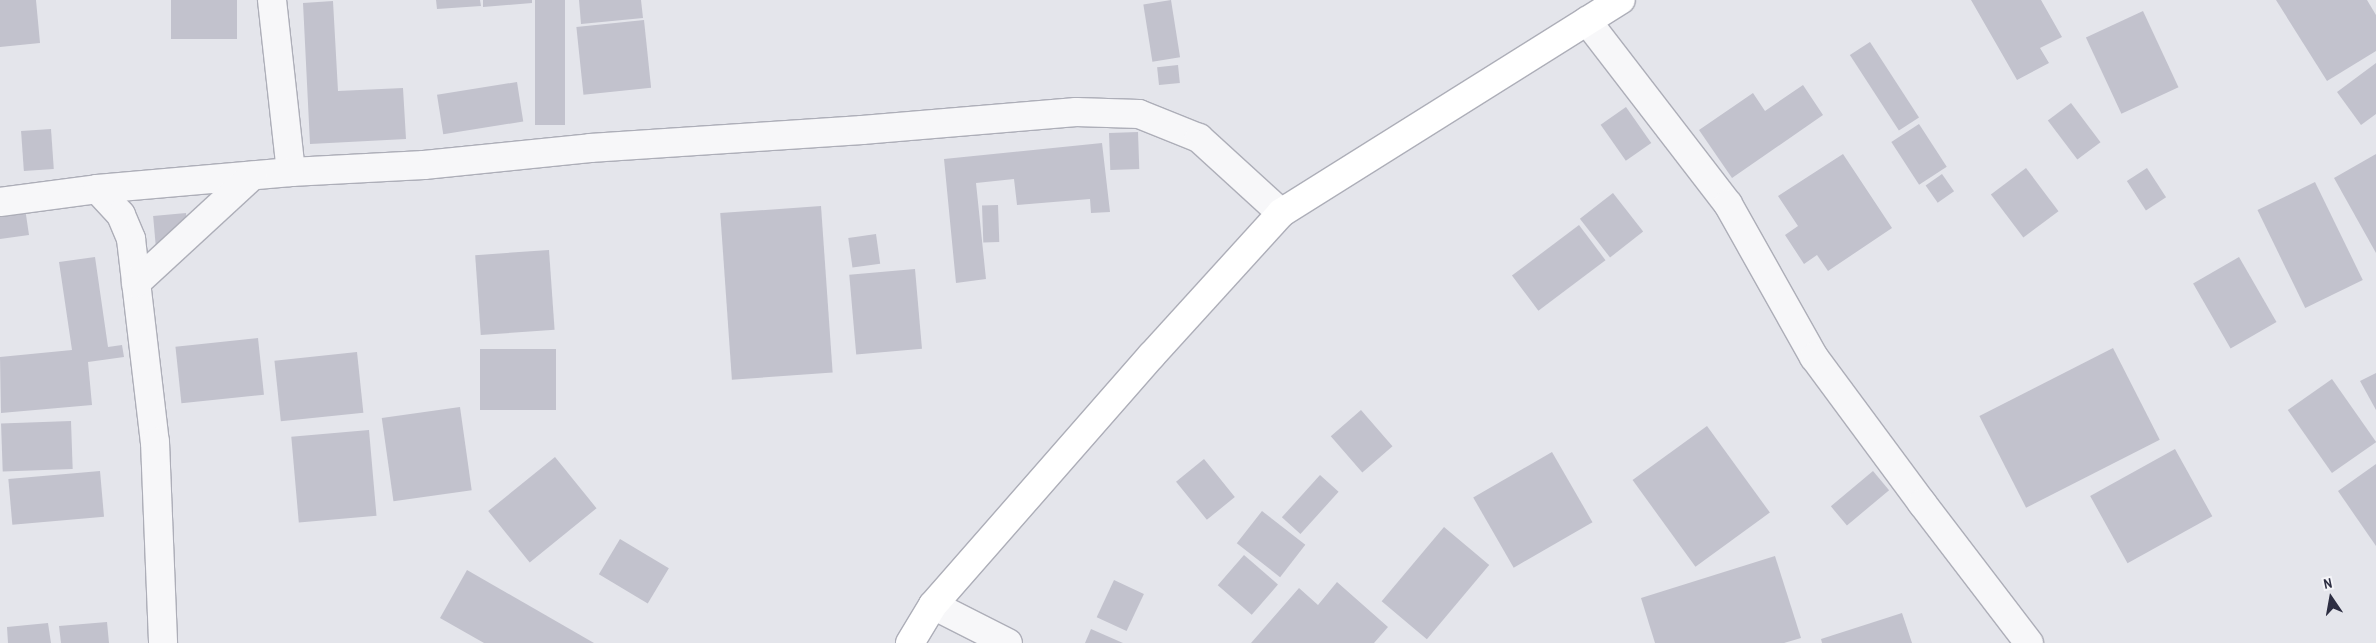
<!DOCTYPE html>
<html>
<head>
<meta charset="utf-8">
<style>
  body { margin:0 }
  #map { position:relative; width:2376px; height:643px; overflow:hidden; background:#e4e5eb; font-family:"Archivo Narrow",sans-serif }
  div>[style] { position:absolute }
  .building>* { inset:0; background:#c2c2cd; transform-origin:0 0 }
  .roads { filter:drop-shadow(1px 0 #adaeb8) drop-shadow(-1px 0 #adaeb8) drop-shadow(0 1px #adaeb8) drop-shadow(0 -1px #adaeb8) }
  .minor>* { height:28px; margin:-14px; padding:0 14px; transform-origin:14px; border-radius:14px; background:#f7f7f9 }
  .major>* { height:28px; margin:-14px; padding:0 14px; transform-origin:14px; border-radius:14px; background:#fff }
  span { translate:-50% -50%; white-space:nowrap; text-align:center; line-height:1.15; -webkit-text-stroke:5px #f4f4f8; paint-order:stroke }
  .north { position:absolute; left:2306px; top:573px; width:50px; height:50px; -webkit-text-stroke:4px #f4f4f8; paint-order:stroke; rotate:348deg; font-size:14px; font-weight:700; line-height:20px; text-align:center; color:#2d2e42 }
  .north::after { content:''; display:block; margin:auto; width:18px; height:22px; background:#2d2e42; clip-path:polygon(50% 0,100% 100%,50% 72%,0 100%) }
</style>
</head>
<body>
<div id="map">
  <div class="building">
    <i style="clip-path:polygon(0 0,36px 0,40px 43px,0 47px)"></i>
    <i style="left:171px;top:0;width:66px;height:39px"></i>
    <i style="clip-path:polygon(436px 0,480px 0,481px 6px,437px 9px)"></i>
    <i style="clip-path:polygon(483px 0,532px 0,532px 3px,483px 7px)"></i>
    <i style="left:535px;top:0;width:30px;height:125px"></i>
    <i style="clip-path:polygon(579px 0,641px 0,643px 18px,581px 24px)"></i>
    <i style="left:1171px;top:0;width:58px;height:28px;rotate:81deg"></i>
    <i style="clip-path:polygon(1971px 0,2041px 0,2062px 37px,2040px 48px,2049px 63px,2017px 80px)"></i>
    <i style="clip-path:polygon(2276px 0,2367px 0,2376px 15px,2376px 51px,2327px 81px)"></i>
    <i style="clip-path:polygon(333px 1px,338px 91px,403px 88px,406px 139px,310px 144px,303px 3px)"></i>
    <i style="left:2143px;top:11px;width:84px;height:63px;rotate:65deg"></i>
    <i style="left:644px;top:20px;width:68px;height:68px;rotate:84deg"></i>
    <i style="left:1870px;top:42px;width:90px;height:24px;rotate:57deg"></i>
    <i style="clip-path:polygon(2376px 63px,2376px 114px,2361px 125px,2337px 92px)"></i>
    <i style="left:1178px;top:65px;width:18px;height:21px;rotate:84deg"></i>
    <i style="left:517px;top:82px;width:40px;height:81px;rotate:81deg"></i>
    <i style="clip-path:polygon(1803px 85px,1823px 115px,1732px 178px,1699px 130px,1753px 93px,1765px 111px)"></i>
    <i style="left:2071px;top:103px;width:49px;height:29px;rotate:53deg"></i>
    <i style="left:1626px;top:107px;width:44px;height:31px;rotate:55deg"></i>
    <i style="left:1919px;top:124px;width:51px;height:33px;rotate:57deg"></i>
    <i style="left:51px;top:129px;width:40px;height:30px;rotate:86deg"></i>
    <i style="left:1138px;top:132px;width:37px;height:29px;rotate:88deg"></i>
    <i style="clip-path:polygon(1102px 143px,1110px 212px,1091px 213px,1090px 199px,1017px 205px,1014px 179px,976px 183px,986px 279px,956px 283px,944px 159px)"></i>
    <i style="clip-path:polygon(1843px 154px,1892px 228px,1828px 271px,1817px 255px,1804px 264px,1785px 235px,1798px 226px,1778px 196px)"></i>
    <i style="clip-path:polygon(2376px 154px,2376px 253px,2334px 178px)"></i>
    <i style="left:2026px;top:168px;width:54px;height:44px;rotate:53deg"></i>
    <i style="left:2147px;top:168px;width:35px;height:24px;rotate:57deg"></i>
    <i style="left:1942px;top:174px;width:21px;height:20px;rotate:55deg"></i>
    <i style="left:2315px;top:182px;width:109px;height:64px;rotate:64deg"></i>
    <i style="left:1613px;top:193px;width:49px;height:42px;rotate:52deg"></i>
    <i style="left:998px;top:205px;width:37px;height:16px;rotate:88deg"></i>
    <i style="left:821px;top:206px;width:167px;height:101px;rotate:86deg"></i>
    <i style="clip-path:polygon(25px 208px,29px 235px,0 239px,0 211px)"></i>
    <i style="left:186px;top:213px;width:33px;height:33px;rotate:85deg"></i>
    <i style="left:1579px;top:225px;width:44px;height:84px;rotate:53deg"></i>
    <i style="left:876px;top:234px;width:30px;height:28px;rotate:82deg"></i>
    <i style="left:549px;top:250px;width:80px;height:74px;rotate:86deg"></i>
    <i style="clip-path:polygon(95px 257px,108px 347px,122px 345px,124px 357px,88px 362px,92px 405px,1px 413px,0 357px,72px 350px,59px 262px)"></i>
    <i style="left:2239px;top:257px;width:75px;height:53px;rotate:60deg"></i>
    <i style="left:915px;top:269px;width:80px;height:66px;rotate:85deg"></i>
    <i style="left:258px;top:338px;width:57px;height:83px;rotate:84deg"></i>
    <i style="left:2113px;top:348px;width:103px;height:150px;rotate:63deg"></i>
    <i style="left:480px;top:349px;width:76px;height:61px"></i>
    <i style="left:357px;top:352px;width:61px;height:83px;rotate:84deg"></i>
    <i style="clip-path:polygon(2376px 373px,2376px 410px,2360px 381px)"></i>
    <i style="left:2332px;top:379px;width:77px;height:54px;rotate:55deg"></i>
    <i style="left:460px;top:407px;width:84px;height:79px;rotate:82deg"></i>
    <i style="left:1361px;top:410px;width:48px;height:40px;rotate:49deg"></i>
    <i style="left:71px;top:421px;width:48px;height:70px;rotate:88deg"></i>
    <i style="left:1707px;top:426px;width:107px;height:92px;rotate:54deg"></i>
    <i style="left:369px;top:430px;width:86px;height:78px;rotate:85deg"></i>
    <i style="left:2175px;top:449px;width:77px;height:97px;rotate:61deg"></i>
    <i style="left:1552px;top:452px;width:81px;height:91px;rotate:60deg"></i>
    <i style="left:555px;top:457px;width:66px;height:86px;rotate:51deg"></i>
    <i style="left:1204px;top:459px;width:49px;height:36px;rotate:51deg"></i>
    <i style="clip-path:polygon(2376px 464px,2376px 546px,2338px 491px)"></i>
    <i style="left:100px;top:471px;width:46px;height:92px;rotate:85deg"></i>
    <i style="left:1873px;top:471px;width:25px;height:55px;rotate:50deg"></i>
    <i style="left:1320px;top:475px;width:25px;height:57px;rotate:42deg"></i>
    <i style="left:1262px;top:511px;width:55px;height:41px;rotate:38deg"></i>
    <i style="left:1444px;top:527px;width:59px;height:97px;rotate:40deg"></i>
    <i style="left:620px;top:539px;width:57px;height:41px;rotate:31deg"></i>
    <i style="left:1244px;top:555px;width:45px;height:40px;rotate:41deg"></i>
    <i style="clip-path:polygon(1775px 556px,1801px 638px,1784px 643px,1655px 643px,1641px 598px)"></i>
    <i style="clip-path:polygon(467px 570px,594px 643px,484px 643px,440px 618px)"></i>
    <i style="left:1114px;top:580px;width:33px;height:41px;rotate:25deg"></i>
    <i style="clip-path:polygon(1337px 582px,1388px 627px,1374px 643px,1251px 643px,1299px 588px,1318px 605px)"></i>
    <i style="clip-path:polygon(1902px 613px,1912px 643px,1822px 643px,1821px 639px)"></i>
    <i style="clip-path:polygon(107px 622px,109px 643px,61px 643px,59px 626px)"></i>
    <i style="clip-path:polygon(48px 623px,51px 643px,8px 643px,7px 627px)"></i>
    <i style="clip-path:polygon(1091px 629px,1123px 643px,1085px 643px)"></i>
  </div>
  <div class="roads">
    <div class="minor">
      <i style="left:272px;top:0;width:173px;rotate:83.7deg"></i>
      <i style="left:1587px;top:21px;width:231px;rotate:52.4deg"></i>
      <i style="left:1728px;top:204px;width:176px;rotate:60.7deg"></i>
      <i style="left:1814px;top:357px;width:182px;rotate:53.5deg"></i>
      <i style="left:1922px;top:503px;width:176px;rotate:52.6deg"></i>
      <i style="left:97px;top:189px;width:35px;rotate:47deg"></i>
      <i style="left:121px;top:215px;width:26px;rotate:67deg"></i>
      <i style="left:131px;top:239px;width:204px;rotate:83.3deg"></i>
      <i style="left:155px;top:442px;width:201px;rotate:87.7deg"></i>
      <i style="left:0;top:202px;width:98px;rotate:-7.6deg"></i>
      <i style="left:97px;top:189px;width:195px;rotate:-5deg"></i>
      <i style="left:291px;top:172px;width:133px;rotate:-3deg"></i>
      <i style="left:424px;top:165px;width:167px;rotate:-5.8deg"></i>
      <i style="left:590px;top:148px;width:273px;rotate:-3.8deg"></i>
      <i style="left:862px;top:130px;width:215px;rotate:-4.8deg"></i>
      <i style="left:1076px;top:112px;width:63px;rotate:1.8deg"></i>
      <i style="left:1139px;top:114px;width:65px;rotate:21.8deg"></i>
      <i style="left:1199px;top:138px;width:111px;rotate:42.4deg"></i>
      <i style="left:136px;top:283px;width:158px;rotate:-42.7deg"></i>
      <i style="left:933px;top:605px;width:84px;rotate:26.9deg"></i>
    </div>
    <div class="major">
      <i style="left:910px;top:643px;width:44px;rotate:-58.8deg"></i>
      <i style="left:933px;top:605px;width:332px;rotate:-48.8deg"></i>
      <i style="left:1152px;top:355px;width:192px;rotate:-47.7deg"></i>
      <i style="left:1281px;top:213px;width:401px;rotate:-32.1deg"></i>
    </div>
  </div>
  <div class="north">N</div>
</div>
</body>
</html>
